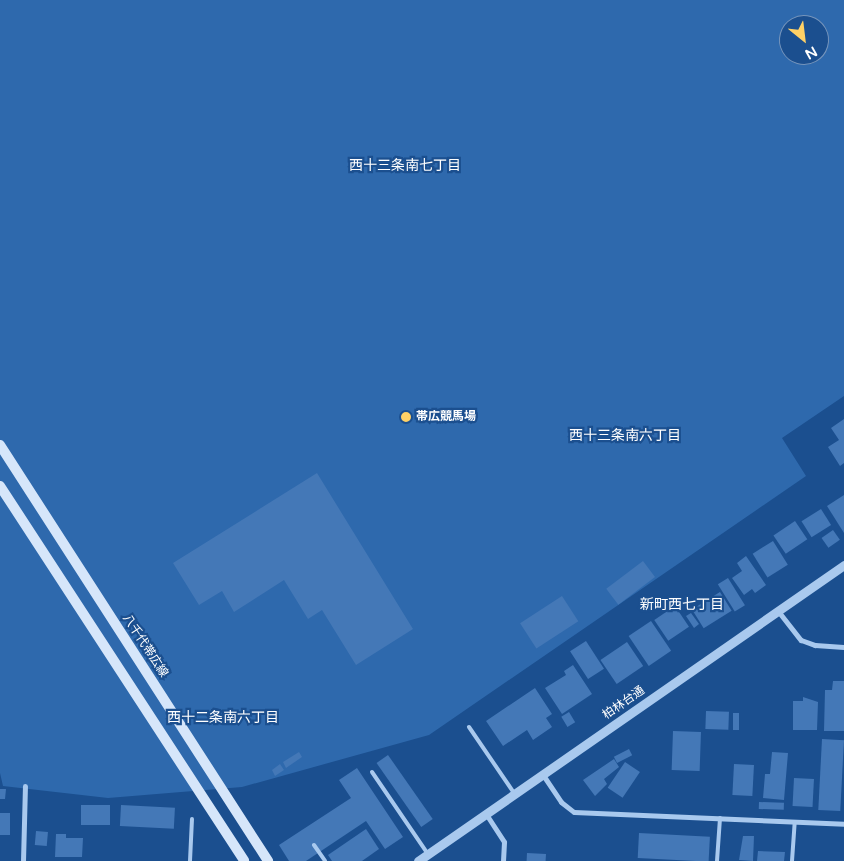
<!DOCTYPE html>
<html>
<head>
<meta charset="utf-8">
<style>
  body { margin:0 }
  #map { position:relative; width:844px; height:861px; overflow:hidden; background:#1b4f8f; font-family:"Varela Round","Noto Sans JP",sans-serif }
  div>[style] { position:absolute }
  .green>* { inset:0; background:#2e69ad }
  .building>* { inset:0; background:#4478b7; transform-origin:0 0 }
  .service>* { height:4px; margin:-2px; padding:0 2px; transform-origin:2px; border-radius:2px; background:#a9c9ee }
  .minor>* { height:5px; margin:-2.5px; padding:0 2.5px; transform-origin:2.5px; border-radius:2.5px; background:#a9c9ee }
  .tertiary>* { height:9px; margin:-4.5px; padding:0 4.5px; transform-origin:4.5px; border-radius:4.5px; background:#a9c9ee }
  .secondary>* { height:10px; margin:-5px; padding:0 5px; transform-origin:5px; border-radius:5px; background:#d6e6fa }
  .dots>* { width:14px; height:14px; translate:-50% -50%; box-sizing:border-box; border:2px solid #1b4f8f; border-radius:50% }
  span { translate:-50% -50%; white-space:nowrap; text-align:center; line-height:1.15; -webkit-text-stroke:4.5px #1b4f8f; paint-order:stroke }
  .poi-label { font-size:12px; color:#fff; font-weight:700 }
  .left { translate:0 -50%; text-align:left }
  .street-label { font-size:12px; color:#fff }
  .neighbourhood-label { font-size:14px; color:#fff }
  .north { position:absolute; left:779px; top:15px; width:50px; height:50px; box-sizing:border-box; background:#1b4f8f; border:1px solid #7695bc; border-radius:50%; rotate:151deg; font-size:14px; font-weight:700; line-height:20px; text-align:center; color:#fff }
  .north::after { content:''; display:block; margin:auto; width:18px; height:22px; background:#ffd166; clip-path:polygon(50% 0,100% 100%,50% 72%,0 100%) }
</style>
</head>
<body>
<div id="map">
  <div class="green">
    <i style="clip-path:polygon(evenodd,0 0,844px 0,844px 396px,782px 438px,806px 476px,429px 735px,242px 787px,108px 798px,3px 786px,0 773px,0 0,789px 25px,819px 25px,819px 55px,789px 55px,789px 25px)"></i>
  </div>
  <div class="building">
    <i style="clip-path:polygon(844px 419px,844px 463px,840px 466px,828px 447px,839px 440px,831px 428px)"></i>
    <i style="clip-path:polygon(317px 473px,413px 629px,356px 665px,322px 610px,308px 619px,284px 580px,234px 612px,222px 591px,199px 605px,173px 563px)"></i>
    <i style="clip-path:polygon(844px 495px,844px 533px,827px 506px)"></i>
    <i style="left:821px;top:509px;width:19px;height:23px;rotate:58deg"></i>
    <i style="left:795px;top:521px;width:22px;height:26px;rotate:56deg"></i>
    <i style="left:833px;top:530px;width:12px;height:14px;rotate:55deg"></i>
    <i style="left:773px;top:541px;width:28px;height:24px;rotate:58deg"></i>
    <i style="clip-path:polygon(746px 556px,766px 585px,755px 593px,752px 589px,744px 595px,732px 578px,742px 571px,737px 563px)"></i>
    <i style="left:643px;top:561px;width:20px;height:46px;rotate:53deg"></i>
    <i style="left:728px;top:578px;width:32px;height:12px;rotate:58deg"></i>
    <i style="left:720px;top:592px;width:22px;height:33px;rotate:58deg"></i>
    <i style="left:562px;top:596px;width:30px;height:50px;rotate:57deg"></i>
    <i style="left:675px;top:606px;width:25px;height:25px;rotate:56deg"></i>
    <i style="clip-path:polygon(691px 613px,699px 624px,694px 628px,686px 616px)"></i>
    <i style="left:651px;top:621px;width:36px;height:27px;rotate:56deg"></i>
    <i style="left:586px;top:641px;width:33px;height:19px;rotate:57deg"></i>
    <i style="left:627px;top:642px;width:29px;height:32px;rotate:56deg"></i>
    <i style="clip-path:polygon(573px 665px,592px 694px,562px 714px,545px 688px,566px 675px,564px 671px)"></i>
    <i style="clip-path:polygon(833px 681px,844px 681px,844px 731px,824px 731px,825px 690px,832px 690px)"></i>
    <i style="clip-path:polygon(535px 688px,552px 714px,546px 718px,552px 727px,533px 740px,527px 730px,503px 746px,486px 721px)"></i>
    <i style="clip-path:polygon(803px 697px,818px 702px,817px 730px,793px 730px,793px 701px,803px 701px)"></i>
    <i style="left:706px;top:711px;width:23px;height:18px;rotate:2deg"></i>
    <i style="left:569px;top:712px;width:12px;height:9px;rotate:59deg"></i>
    <i style="left:733px;top:713px;width:6px;height:17px"></i>
    <i style="left:673px;top:731px;width:28px;height:39px;rotate:2deg"></i>
    <i style="left:822px;top:739px;width:22px;height:71px;rotate:3deg"></i>
    <i style="left:629px;top:749px;width:7px;height:17px;rotate:63deg"></i>
    <i style="clip-path:polygon(299px 752px,302px 757px,286px 768px,283px 762px)"></i>
    <i style="clip-path:polygon(772px 752px,788px 753px,784px 800px,763px 798px,765px 774px,770px 774px)"></i>
    <i style="left:388px;top:755px;width:78px;height:14px;rotate:55deg"></i>
    <i style="clip-path:polygon(614px 759px,619px 767px,604px 779px,607px 784px,595px 796px,583px 780px)"></i>
    <i style="left:625px;top:762px;width:18px;height:31px;rotate:34deg"></i>
    <i style="clip-path:polygon(280px 764px,284px 770px,275px 776px,272px 770px)"></i>
    <i style="left:734px;top:764px;width:20px;height:31px;rotate:3deg"></i>
    <i style="clip-path:polygon(357px 768px,403px 837px,385px 849px,366px 821px,306px 861px,289px 861px,279px 845px,351px 798px,339px 780px)"></i>
    <i style="left:794px;top:778px;width:20px;height:28px;rotate:3deg"></i>
    <i style="clip-path:polygon(0 789px,6px 789px,5px 799px,0 799px)"></i>
    <i style="left:759px;top:802px;width:25px;height:7px;rotate:2deg"></i>
    <i style="left:81px;top:805px;width:29px;height:20px"></i>
    <i style="left:121px;top:805px;width:54px;height:21px;rotate:3deg"></i>
    <i style="left:0;top:813px;width:10px;height:22px"></i>
    <i style="clip-path:polygon(366px 829px,379px 849px,362px 861px,332px 861px,328px 855px)"></i>
    <i style="left:36px;top:831px;width:12px;height:14px;rotate:5deg"></i>
    <i style="left:639px;top:833px;width:71px;height:25px;rotate:3deg"></i>
    <i style="clip-path:polygon(56px 834px,66px 834px,66px 838px,83px 838px,82px 857px,55px 857px)"></i>
    <i style="clip-path:polygon(743px 836px,754px 836px,753px 861px,739px 860px)"></i>
    <i style="clip-path:polygon(758px 851px,785px 852px,784px 861px,757px 861px)"></i>
    <i style="left:527px;top:853px;width:19px;height:8px;rotate:3deg"></i>
  </div>
  <div class="service">
    <i style="left:469px;top:727px;width:80px;rotate:55.7deg"></i>
    <i style="left:372px;top:772px;width:99px;rotate:55.7deg"></i>
    <i style="left:314px;top:845px;width:19px;rotate:55deg"></i>
    <i style="left:190px;top:861px;width:42px;rotate:-87.3deg"></i>
    <i style="left:717px;top:861px;width:43px;rotate:-86deg"></i>
    <i style="left:792px;top:861px;width:39px;rotate:-86deg"></i>
  </div>
  <div class="minor">
    <i style="left:778px;top:611px;width:37px;rotate:52deg"></i>
    <i style="left:801px;top:640px;width:15px;rotate:20deg"></i>
    <i style="left:815px;top:645px;width:29px;rotate:4deg"></i>
    <i style="left:543px;top:775px;width:32px;rotate:56deg"></i>
    <i style="left:561px;top:802px;width:16px;rotate:38deg"></i>
    <i style="left:574px;top:812px;width:270px;rotate:2.5deg"></i>
    <i style="left:486px;top:814px;width:33px;rotate:57deg"></i>
    <i style="left:504px;top:842px;width:19px;rotate:93deg"></i>
    <i style="left:23px;top:861px;width:75px;rotate:-88.5deg"></i>
  </div>
  <div class="tertiary">
    <i style="left:418px;top:861px;width:519px;rotate:-34.79deg"></i>
  </div>
  <div class="secondary">
    <i style="left:0;top:445px;width:495px;rotate:57.2deg"></i>
    <i style="left:0;top:486px;width:447px;rotate:56.9deg"></i>
  </div>
  <div class="dots">
    <i style="left:406px;top:417px;background:#ffd166"></i>
  </div>
  <div class="poi-label">
    <span class="left" style="left:416px;top:417px">帯広競馬場</span>
  </div>
  <div class="street-label">
    <span style="left:145px;top:646px;rotate:57deg">八千代帯広線</span>
    <span style="left:624px;top:703px;rotate:-35deg">柏林台通</span>
  </div>
  <div class="neighbourhood-label">
    <span style="left:405px;top:166px">西十三条南七丁目</span>
    <span style="left:625px;top:436px">西十三条南六丁目</span>
    <span style="left:682px;top:605px">新町西七丁目</span>
    <span style="left:223px;top:718px">西十二条南六丁目</span>
  </div>
  <div class="north">N</div>
</div>
</body>
</html>
